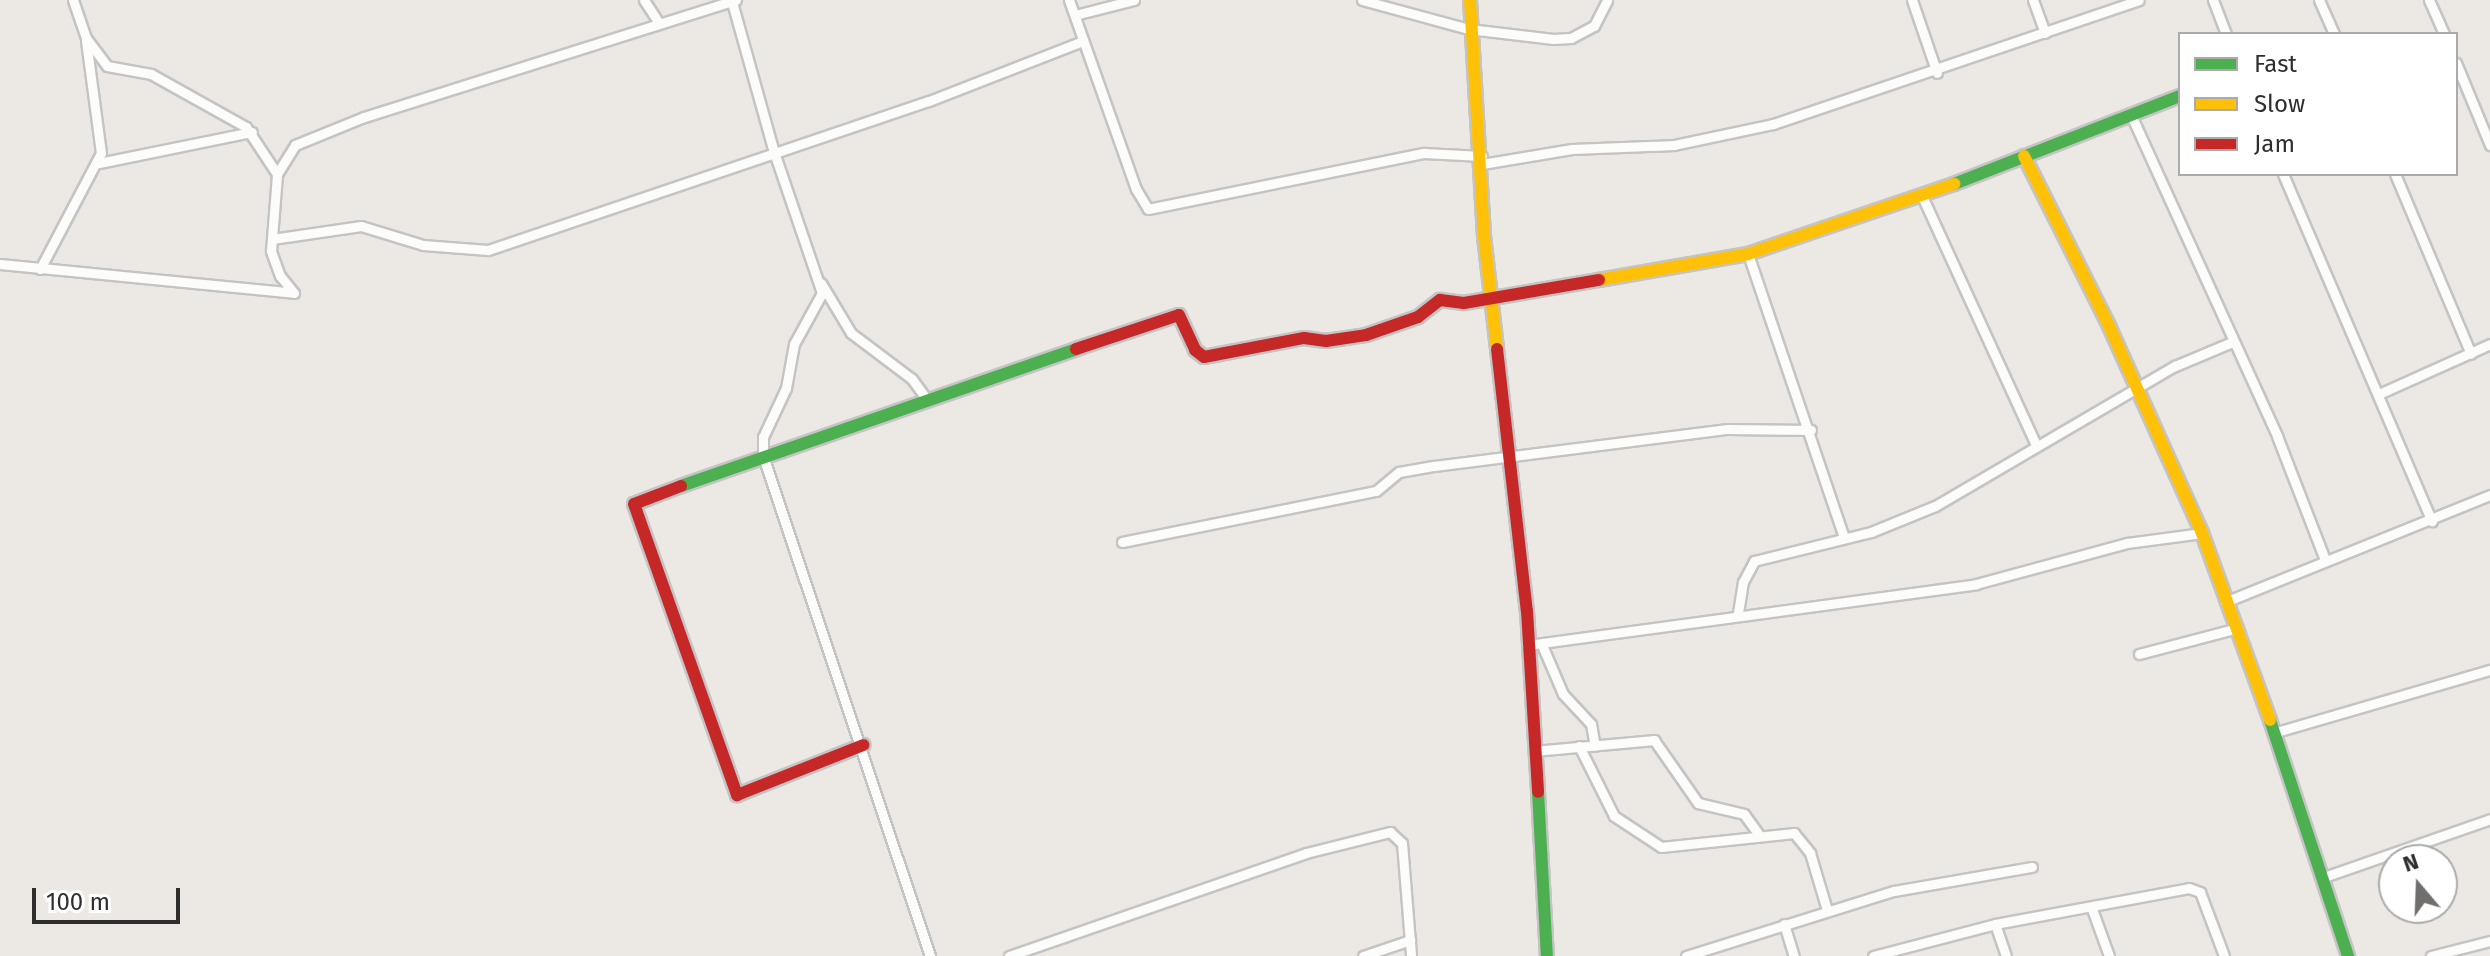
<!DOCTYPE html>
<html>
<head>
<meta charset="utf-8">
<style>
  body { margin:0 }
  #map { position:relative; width:2490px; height:956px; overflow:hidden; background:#ece8e4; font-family:"Fira Sans",sans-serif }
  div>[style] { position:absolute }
  .roads { filter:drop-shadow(2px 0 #c5c4c5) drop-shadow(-2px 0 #c5c4c5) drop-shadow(0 2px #c5c4c5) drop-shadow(0 -2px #c5c4c5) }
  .street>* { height:9px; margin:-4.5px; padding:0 4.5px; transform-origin:4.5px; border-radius:4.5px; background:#fcfcfb }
  .fast>* { height:12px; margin:-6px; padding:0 6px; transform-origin:6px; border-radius:6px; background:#4caf50 }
  .slow>* { height:12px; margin:-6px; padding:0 6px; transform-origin:6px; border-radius:6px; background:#ffc107 }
  .jam>* { height:12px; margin:-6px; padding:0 6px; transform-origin:6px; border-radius:6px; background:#c62828 }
  span { translate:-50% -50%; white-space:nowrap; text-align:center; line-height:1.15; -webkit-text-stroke:6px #fff; paint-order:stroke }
  .legend { position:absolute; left:2178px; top:32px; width:280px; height:144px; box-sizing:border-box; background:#fff; border:2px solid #ababab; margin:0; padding:10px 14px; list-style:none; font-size:24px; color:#2e2e2e }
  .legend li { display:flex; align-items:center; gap:16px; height:40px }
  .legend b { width:40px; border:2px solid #ababab }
  .north { position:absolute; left:2378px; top:844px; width:80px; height:80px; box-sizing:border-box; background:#fff; border:2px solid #ababab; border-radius:50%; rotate:341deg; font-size:22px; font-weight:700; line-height:32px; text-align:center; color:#2e2e2e }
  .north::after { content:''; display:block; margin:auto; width:28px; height:36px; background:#706f6e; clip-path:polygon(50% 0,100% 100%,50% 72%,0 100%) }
  .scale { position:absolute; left:32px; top:888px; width:148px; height:36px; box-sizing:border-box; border:4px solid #2e2e2e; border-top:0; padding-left:10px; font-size:24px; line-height:28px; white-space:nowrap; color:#2e2e2e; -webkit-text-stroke:6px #fff; paint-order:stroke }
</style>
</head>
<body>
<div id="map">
  <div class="roads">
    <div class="street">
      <i style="left:73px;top:0;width:40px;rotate:71.1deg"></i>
      <i style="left:86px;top:38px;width:35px;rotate:53deg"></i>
      <i style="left:107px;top:66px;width:45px;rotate:10.3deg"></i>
      <i style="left:151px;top:74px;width:109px;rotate:29.2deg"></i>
      <i style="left:246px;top:127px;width:56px;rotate:56.6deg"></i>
      <i style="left:644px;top:0;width:27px;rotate:57deg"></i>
      <i style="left:1069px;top:0;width:201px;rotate:70.5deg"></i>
      <i style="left:1136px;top:189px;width:23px;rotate:59deg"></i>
      <i style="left:1148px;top:209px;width:282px;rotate:-11.5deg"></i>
      <i style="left:1424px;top:153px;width:58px;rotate:3deg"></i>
      <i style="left:1362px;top:0;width:111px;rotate:15.2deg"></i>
      <i style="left:1469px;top:29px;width:85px;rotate:6.8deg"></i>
      <i style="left:1553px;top:39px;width:18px;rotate:-3deg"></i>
      <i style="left:1571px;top:38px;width:26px;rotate:-28deg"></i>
      <i style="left:1594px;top:26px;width:29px;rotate:-63deg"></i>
      <i style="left:1912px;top:0;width:77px;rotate:71.1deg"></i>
      <i style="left:2033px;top:0;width:35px;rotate:70deg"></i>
      <i style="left:2213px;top:0;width:36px;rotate:69deg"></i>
      <i style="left:2319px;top:0;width:37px;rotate:66deg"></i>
      <i style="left:2429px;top:0;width:37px;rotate:66deg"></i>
      <i style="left:732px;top:2px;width:156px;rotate:74.4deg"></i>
      <i style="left:774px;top:152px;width:149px;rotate:71.2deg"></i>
      <i style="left:822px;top:293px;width:58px;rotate:118.8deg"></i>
      <i style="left:794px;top:344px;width:45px;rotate:100.3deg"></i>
      <i style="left:786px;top:388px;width:54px;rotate:115.1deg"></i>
      <i style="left:763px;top:437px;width:19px;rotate:90deg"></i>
      <i style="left:763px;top:456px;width:527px;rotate:71.53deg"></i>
      <i style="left:1075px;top:15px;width:61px;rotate:-14.3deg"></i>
      <i style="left:2456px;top:63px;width:89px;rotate:67.5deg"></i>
      <i style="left:2131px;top:115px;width:353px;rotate:65.5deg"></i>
      <i style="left:2277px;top:436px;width:133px;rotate:68.8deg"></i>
      <i style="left:99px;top:163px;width:156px;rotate:-11.5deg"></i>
      <i style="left:1482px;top:164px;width:91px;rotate:-9.5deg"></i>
      <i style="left:1572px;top:149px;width:102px;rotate:-2.2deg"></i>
      <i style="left:1674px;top:145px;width:101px;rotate:-12deg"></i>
      <i style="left:1773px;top:124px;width:386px;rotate:-18.7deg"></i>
      <i style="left:2283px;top:174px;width:378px;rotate:66.8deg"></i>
      <i style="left:2395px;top:174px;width:195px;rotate:67.1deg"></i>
      <i style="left:1922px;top:196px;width:274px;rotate:65.4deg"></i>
      <i style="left:272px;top:239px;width:90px;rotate:-8.3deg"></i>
      <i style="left:361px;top:226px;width:65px;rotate:17deg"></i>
      <i style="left:423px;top:245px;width:65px;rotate:4.4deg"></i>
      <i style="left:488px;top:250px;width:465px;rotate:-18.7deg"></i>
      <i style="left:929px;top:101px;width:165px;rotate:-21.3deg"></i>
      <i style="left:1748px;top:254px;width:300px;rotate:71.3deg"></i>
      <i style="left:0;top:264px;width:295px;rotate:5.6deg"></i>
      <i style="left:40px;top:269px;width:131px;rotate:-62.3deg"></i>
      <i style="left:101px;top:153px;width:113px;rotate:-97.6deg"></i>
      <i style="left:821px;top:283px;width:58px;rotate:59deg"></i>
      <i style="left:851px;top:333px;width:76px;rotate:37deg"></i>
      <i style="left:912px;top:379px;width:24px;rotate:54deg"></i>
      <i style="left:294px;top:293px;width:22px;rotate:-129deg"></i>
      <i style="left:280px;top:276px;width:27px;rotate:-110deg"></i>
      <i style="left:271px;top:251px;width:77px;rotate:-85.5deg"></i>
      <i style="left:277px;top:174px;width:34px;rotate:-58deg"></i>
      <i style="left:295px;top:145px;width:74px;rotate:-22.1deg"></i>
      <i style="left:364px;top:117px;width:390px;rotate:-17.5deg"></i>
      <i style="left:2381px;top:393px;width:120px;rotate:-24.2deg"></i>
      <i style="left:1122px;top:542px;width:259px;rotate:-11.4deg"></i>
      <i style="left:1376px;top:491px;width:30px;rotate:-40deg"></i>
      <i style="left:1399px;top:472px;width:36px;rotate:-10deg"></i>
      <i style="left:1434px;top:466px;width:296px;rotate:-7.2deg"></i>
      <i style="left:1728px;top:429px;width:83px;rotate:0.7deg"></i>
      <i style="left:2225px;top:602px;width:286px;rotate:-22deg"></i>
      <i style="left:1738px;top:613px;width:31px;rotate:-81deg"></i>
      <i style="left:1743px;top:582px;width:24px;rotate:-62deg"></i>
      <i style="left:1754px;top:561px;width:121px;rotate:-13.9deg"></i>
      <i style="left:1871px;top:532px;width:69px;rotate:-22.1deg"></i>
      <i style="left:1935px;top:506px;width:278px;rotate:-30.3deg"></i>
      <i style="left:2175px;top:366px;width:62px;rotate:-22.8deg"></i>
      <i style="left:1527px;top:645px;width:453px;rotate:-7.7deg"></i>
      <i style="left:1976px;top:584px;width:156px;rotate:-15.2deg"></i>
      <i style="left:2127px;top:543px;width:76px;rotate:-7.6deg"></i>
      <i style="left:1542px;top:645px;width:53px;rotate:66.8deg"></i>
      <i style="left:1563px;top:694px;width:41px;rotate:47deg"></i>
      <i style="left:1591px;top:724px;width:22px;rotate:80deg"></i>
      <i style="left:2139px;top:654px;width:102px;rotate:-14.7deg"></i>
      <i style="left:2273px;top:733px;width:226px;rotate:-16.2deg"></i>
      <i style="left:1579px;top:746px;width:78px;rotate:63.4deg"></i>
      <i style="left:1614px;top:816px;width:56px;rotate:33.4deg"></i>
      <i style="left:1661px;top:847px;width:134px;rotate:-6deg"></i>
      <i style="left:1794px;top:833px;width:26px;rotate:51deg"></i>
      <i style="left:1810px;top:853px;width:59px;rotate:73.4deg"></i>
      <i style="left:1534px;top:751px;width:121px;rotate:-5.2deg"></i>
      <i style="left:1654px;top:740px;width:77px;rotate:55.1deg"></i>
      <i style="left:1698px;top:803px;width:47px;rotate:13.4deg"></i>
      <i style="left:1744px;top:814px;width:26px;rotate:54deg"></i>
      <i style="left:2321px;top:878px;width:179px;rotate:-19.2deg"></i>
      <i style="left:2092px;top:909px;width:50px;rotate:70.1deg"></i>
      <i style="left:1784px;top:924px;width:34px;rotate:73deg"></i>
      <i style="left:1995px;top:924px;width:34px;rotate:71deg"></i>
      <i style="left:1009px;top:956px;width:314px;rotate:-19.1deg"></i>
      <i style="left:1306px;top:853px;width:87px;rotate:-14deg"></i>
      <i style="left:1390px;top:832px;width:16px;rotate:43deg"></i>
      <i style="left:1402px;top:843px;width:113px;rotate:85.4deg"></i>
      <i style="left:1363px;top:956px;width:50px;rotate:-18.8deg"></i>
      <i style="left:1686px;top:956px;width:218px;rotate:-17.4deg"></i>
      <i style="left:1894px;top:891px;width:140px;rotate:-9.9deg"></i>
      <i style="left:1873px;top:956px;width:126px;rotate:-14.7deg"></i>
      <i style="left:1995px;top:924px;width:197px;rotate:-10.5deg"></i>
      <i style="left:2189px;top:888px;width:12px;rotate:20deg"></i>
      <i style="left:2200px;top:892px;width:68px;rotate:69.4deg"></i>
      <i style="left:2431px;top:956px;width:61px;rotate:-14.3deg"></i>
    </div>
    <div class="fast">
      <i style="left:1954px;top:184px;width:243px;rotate:-21.3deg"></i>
      <i style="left:681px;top:486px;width:418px;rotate:-19.1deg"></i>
      <i style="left:2270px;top:720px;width:249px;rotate:71.7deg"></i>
      <i style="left:1538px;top:792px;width:164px;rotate:86.9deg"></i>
    </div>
    <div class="slow">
      <i style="left:1470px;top:0;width:236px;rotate:86.6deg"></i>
      <i style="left:1484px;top:236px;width:114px;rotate:83.4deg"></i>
      <i style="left:2024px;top:156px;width:190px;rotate:63.4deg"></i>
      <i style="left:2109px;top:326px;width:227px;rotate:65.8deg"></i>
      <i style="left:2202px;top:533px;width:199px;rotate:70deg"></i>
      <i style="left:1599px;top:280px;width:151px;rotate:-9.9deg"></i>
      <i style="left:1748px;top:254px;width:218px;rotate:-18.8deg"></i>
    </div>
    <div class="jam">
      <i style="left:1076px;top:349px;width:108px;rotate:-18.3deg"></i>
      <i style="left:1179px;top:315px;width:38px;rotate:65deg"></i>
      <i style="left:1195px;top:350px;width:11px;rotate:38deg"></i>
      <i style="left:1204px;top:357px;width:102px;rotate:-10.8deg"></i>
      <i style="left:1304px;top:338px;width:22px;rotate:8deg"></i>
      <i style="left:1326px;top:341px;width:40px;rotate:-8.5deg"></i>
      <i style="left:1366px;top:335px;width:55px;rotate:-19.1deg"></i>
      <i style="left:1418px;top:317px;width:28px;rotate:-38deg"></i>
      <i style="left:1440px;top:300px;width:24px;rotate:7deg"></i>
      <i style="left:1464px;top:303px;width:137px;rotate:-9.7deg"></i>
      <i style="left:1497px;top:349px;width:264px;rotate:83.5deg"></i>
      <i style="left:1527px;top:611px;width:181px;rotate:86.5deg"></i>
      <i style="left:681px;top:486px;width:50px;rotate:159deg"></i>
      <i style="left:634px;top:504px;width:309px;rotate:70.5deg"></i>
      <i style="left:737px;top:795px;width:136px;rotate:-21.6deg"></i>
    </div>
  </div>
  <ul class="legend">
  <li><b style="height:10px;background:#4caf50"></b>Fast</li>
  <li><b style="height:10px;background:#ffc107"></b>Slow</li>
  <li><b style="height:10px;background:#c62828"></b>Jam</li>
  </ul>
  <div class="north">N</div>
  <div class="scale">100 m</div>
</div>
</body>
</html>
